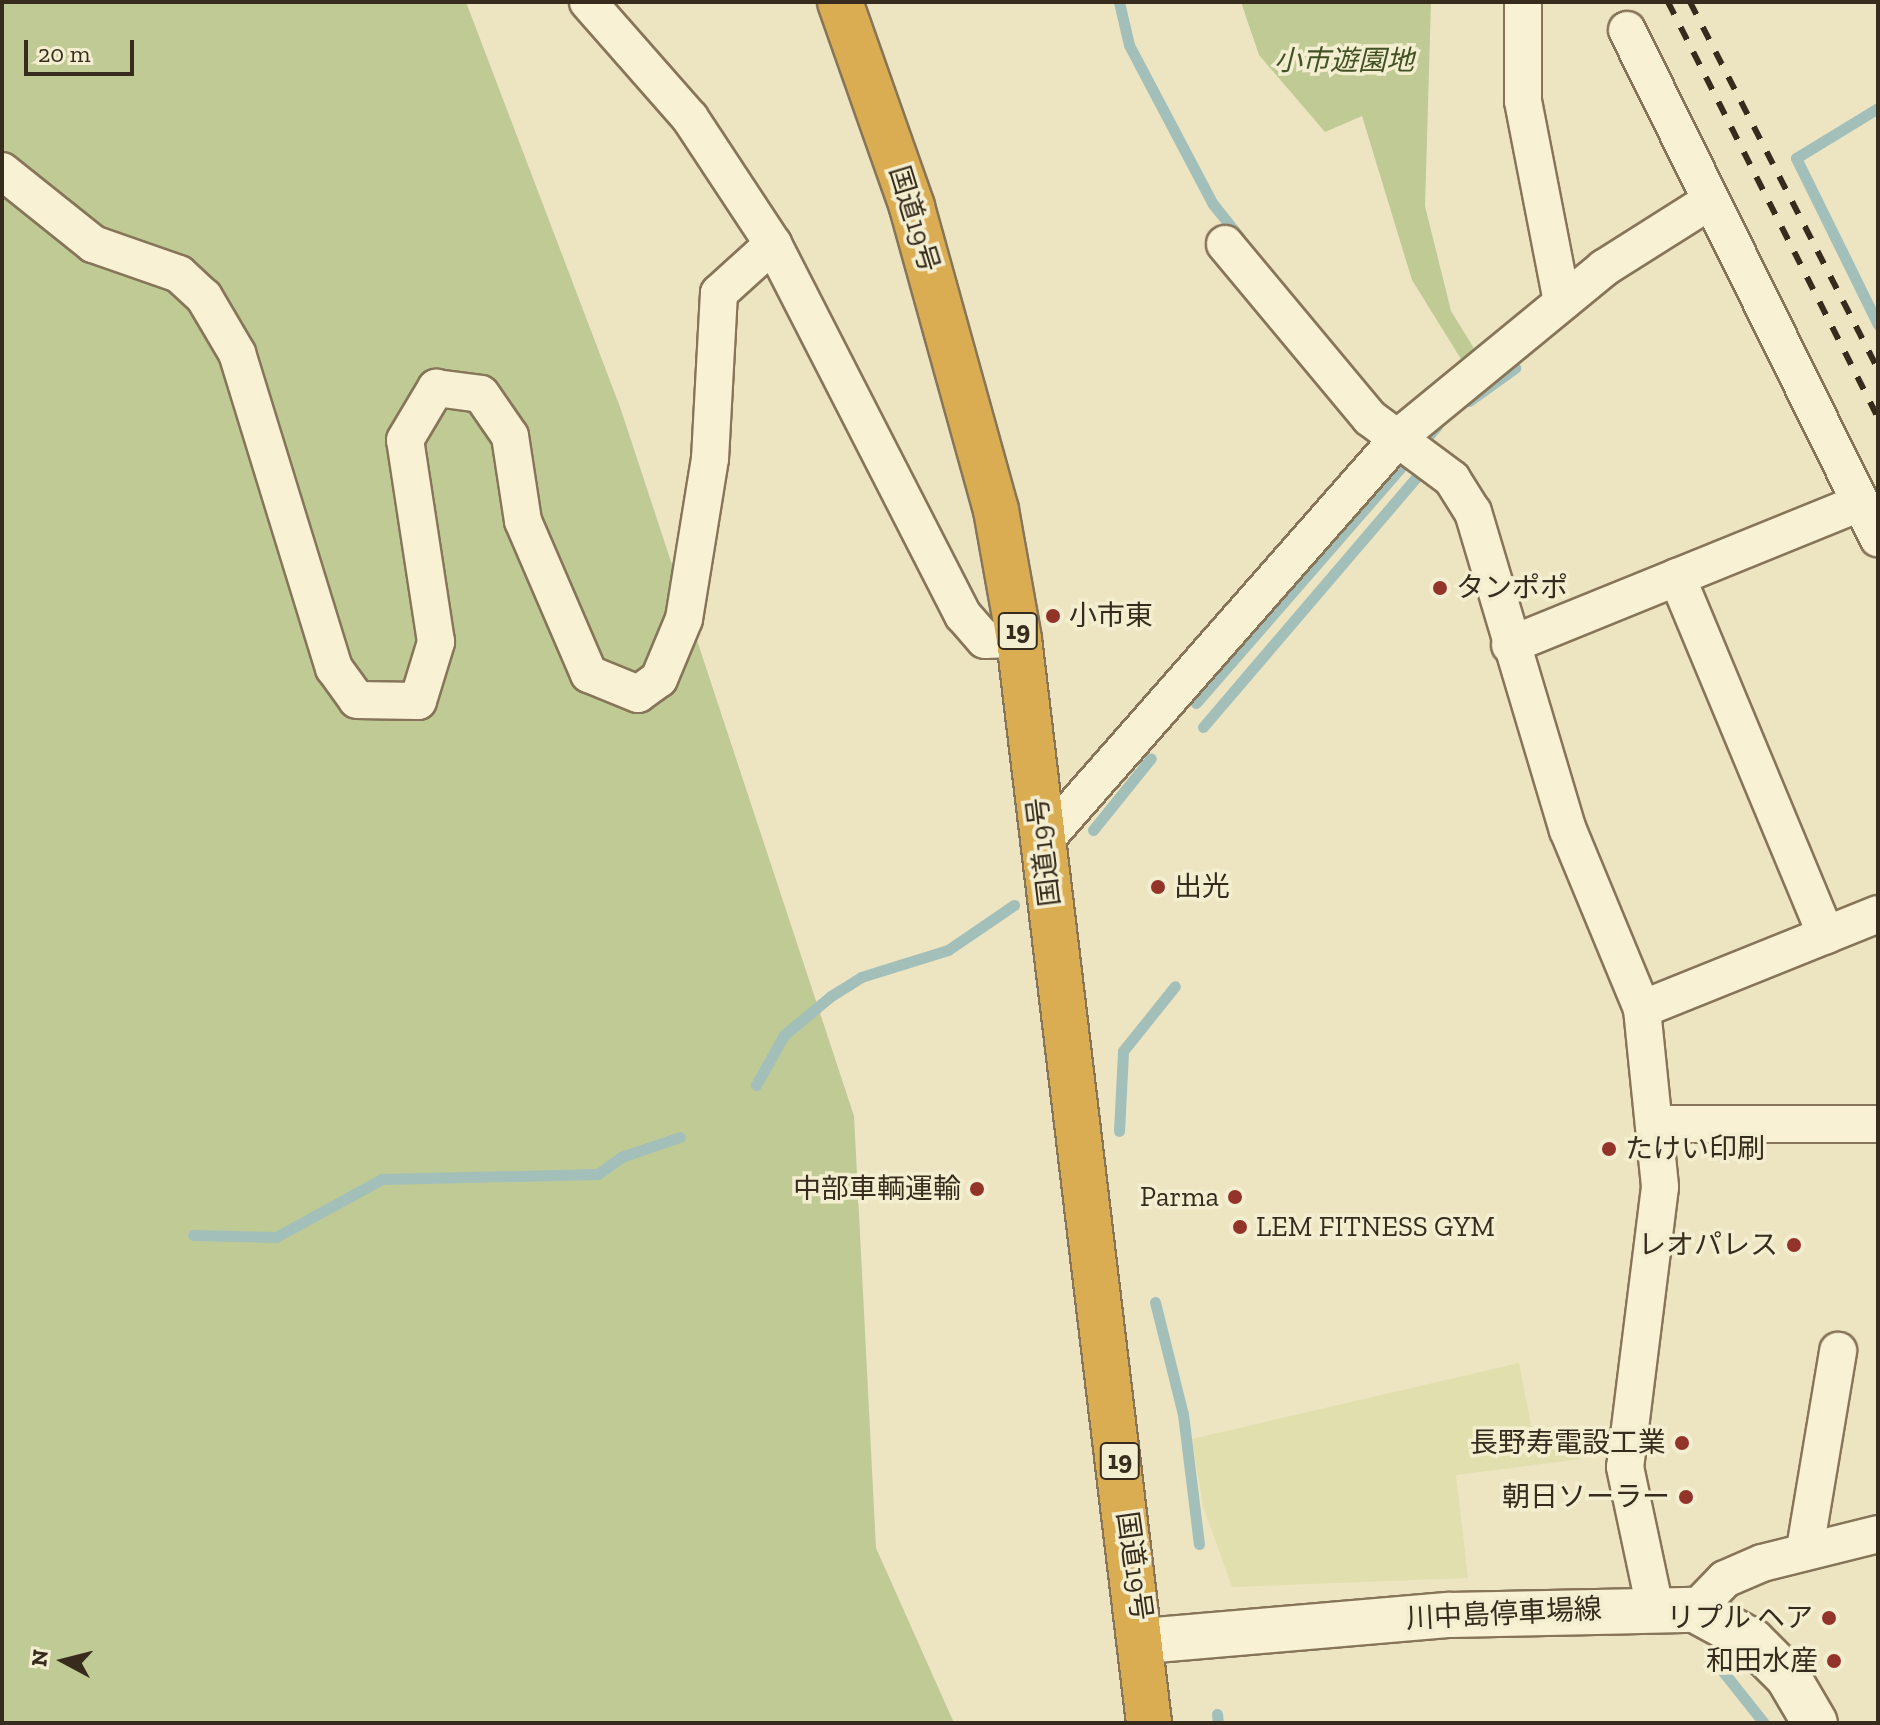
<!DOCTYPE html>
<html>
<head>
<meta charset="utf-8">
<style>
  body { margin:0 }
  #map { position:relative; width:1880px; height:1725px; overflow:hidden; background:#ede4c1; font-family:"Zilla Slab","Noto Sans JP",serif }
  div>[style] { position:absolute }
  .farmland>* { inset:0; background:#e2dfae }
  .green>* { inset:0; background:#bfca95 }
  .stream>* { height:11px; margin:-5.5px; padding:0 5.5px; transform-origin:5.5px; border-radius:5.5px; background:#a3bfba }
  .roads { filter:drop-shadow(2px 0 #867559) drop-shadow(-2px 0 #867559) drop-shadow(0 2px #867559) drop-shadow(0 -2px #867559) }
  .street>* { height:36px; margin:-18px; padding:0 18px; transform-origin:18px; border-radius:18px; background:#f8f1d4 }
  .secondary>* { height:44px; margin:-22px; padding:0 22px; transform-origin:22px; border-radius:22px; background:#f8f1d4 }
  .highway>* { height:44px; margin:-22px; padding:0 22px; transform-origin:22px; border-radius:22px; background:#dbad52 }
  .rail>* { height:6px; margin-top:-3px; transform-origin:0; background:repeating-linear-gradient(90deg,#362b1d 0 14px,transparent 0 28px) }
  .dots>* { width:22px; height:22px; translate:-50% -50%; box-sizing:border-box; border:4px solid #f4eed0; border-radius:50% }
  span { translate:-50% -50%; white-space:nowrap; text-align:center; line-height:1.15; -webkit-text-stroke:7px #f4eed0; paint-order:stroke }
  .shield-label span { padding:2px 6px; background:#f4eed0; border:2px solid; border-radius:6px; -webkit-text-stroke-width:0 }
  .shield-label { font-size:26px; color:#362b1d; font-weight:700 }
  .park-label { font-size:28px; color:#415224; font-style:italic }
  .street-label { font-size:28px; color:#362b1d }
  .poi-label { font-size:28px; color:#362b1d }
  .left { translate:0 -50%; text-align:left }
  .right { translate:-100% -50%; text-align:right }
  .frame { position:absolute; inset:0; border:4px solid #362b1d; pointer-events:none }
  .north { position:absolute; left:24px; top:1621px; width:80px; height:80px; -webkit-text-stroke:6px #f4eed0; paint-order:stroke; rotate:277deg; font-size:22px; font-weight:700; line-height:32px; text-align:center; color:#362b1d }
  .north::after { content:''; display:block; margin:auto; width:28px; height:36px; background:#362b1d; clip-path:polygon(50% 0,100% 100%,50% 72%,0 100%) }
  .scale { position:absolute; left:24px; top:40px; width:110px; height:36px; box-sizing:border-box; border:4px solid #362b1d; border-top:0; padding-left:10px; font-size:24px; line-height:28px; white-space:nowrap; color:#362b1d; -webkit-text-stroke:6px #f4eed0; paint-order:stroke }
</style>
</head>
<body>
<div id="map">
  <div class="farmland">
    <i style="clip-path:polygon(1519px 1363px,1533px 1435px,1578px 1429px,1580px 1459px,1456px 1475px,1468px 1578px,1232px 1587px,1203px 1506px,1192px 1439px)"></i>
  </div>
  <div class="green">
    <i style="clip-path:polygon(2px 2px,466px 2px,620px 407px,854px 1116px,876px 1548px,954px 1723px,2px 1723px)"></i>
    <i style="clip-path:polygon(1241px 2px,1431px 2px,1425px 206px,1451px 311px,1475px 350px,1461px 359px,1412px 280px,1362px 116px,1325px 132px,1259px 55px)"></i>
  </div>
  <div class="stream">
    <i style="left:1119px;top:2px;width:44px;rotate:76.9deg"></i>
    <i style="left:1129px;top:45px;width:180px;rotate:62.2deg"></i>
    <i style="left:1213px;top:204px;width:43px;rotate:51.5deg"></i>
    <i style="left:1878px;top:108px;width:96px;rotate:148.6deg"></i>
    <i style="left:1796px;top:158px;width:186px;rotate:63.8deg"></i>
    <i style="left:1469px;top:401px;width:57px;rotate:-35.7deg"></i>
    <i style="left:1196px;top:703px;width:367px;rotate:-49deg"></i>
    <i style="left:1203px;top:727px;width:328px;rotate:-49.5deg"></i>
    <i style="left:1093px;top:830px;width:92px;rotate:-51.1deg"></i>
    <i style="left:756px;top:1085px;width:57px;rotate:-60.8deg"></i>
    <i style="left:784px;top:1035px;width:61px;rotate:-39.7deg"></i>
    <i style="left:831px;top:996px;width:36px;rotate:-32deg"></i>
    <i style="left:861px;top:977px;width:91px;rotate:-17.2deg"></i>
    <i style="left:948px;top:950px;width:80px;rotate:-34.3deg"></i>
    <i style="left:1119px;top:1131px;width:80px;rotate:-87.1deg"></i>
    <i style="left:1123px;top:1051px;width:83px;rotate:-51.3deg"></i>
    <i style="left:193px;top:1235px;width:83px;rotate:1.4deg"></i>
    <i style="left:276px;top:1237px;width:121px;rotate:-28.7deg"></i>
    <i style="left:382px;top:1179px;width:216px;rotate:-1.3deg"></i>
    <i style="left:598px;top:1174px;width:29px;rotate:-36deg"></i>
    <i style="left:621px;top:1157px;width:62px;rotate:-18.7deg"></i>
    <i style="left:1155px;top:1302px;width:115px;rotate:76deg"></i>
    <i style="left:1183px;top:1414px;width:131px;rotate:83deg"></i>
    <i style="left:1717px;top:1664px;width:75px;rotate:51.5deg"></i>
    <i style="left:1217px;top:1714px;width:9px;rotate:84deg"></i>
  </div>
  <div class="roads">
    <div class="street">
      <i style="left:588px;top:2px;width:154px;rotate:48.7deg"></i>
      <i style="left:690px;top:118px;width:151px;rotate:56.6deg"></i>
      <i style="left:773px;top:244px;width:417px;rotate:62.9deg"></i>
      <i style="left:963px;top:615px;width:33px;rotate:49deg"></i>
      <i style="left:985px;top:640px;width:34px;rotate:-2deg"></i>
      <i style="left:1523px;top:2px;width:99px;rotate:90deg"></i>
      <i style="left:1523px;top:101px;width:205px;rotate:79deg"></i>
      <i style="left:1627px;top:30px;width:567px;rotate:63.71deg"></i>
      <i style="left:2px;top:171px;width:117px;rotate:38.7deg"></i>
      <i style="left:93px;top:244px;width:91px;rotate:19.2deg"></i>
      <i style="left:179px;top:274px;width:34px;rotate:43deg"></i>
      <i style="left:204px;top:297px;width:65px;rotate:59.5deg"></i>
      <i style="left:237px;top:353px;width:330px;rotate:72.9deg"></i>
      <i style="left:334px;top:668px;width:39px;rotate:54deg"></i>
      <i style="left:357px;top:700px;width:61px;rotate:0.9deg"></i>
      <i style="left:418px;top:701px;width:62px;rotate:-73deg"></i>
      <i style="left:436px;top:642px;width:204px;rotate:-98.7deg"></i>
      <i style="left:405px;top:440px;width:61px;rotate:-59.2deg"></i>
      <i style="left:436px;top:388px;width:45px;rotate:7.6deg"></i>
      <i style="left:481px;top:394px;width:51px;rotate:55.4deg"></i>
      <i style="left:510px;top:436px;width:86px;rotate:81.3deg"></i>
      <i style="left:523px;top:521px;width:167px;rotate:66.7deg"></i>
      <i style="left:589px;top:674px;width:53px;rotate:22.2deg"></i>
      <i style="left:638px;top:694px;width:26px;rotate:-36deg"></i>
      <i style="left:659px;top:679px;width:65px;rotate:-67.4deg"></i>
      <i style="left:684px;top:619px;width:162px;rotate:-80.8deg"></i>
      <i style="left:710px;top:459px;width:166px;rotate:-86.9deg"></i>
      <i style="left:719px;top:293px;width:73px;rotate:-42.2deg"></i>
      <i style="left:1225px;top:244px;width:226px;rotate:50.2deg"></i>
      <i style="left:1370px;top:418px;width:102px;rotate:36.6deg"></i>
      <i style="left:1452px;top:479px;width:39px;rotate:58deg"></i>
      <i style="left:1473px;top:512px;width:332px;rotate:73.4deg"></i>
      <i style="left:1568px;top:830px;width:194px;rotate:67.5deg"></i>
      <i style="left:1642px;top:1009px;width:179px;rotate:84.2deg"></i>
      <i style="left:1660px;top:1187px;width:282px;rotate:97.1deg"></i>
      <i style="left:1625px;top:1467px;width:144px;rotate:78deg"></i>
      <i style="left:1677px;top:577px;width:388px;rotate:67.4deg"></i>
      <i style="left:1510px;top:645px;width:377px;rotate:-22.1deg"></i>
      <i style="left:1044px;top:841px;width:541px;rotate:-48.67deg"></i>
      <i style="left:1401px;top:435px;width:263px;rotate:-39.4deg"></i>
      <i style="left:1604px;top:268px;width:122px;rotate:-32.3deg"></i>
      <i style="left:1642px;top:1009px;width:254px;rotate:-21.9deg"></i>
      <i style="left:1658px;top:1124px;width:220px"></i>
      <i style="left:1805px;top:1549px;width:201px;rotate:-80.5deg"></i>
      <i style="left:1695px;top:1610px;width:43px;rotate:-45.9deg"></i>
      <i style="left:1725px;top:1579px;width:40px;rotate:-23.4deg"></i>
      <i style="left:1762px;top:1563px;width:120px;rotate:-14deg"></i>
    </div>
    <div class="secondary">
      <i style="left:1144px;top:1641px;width:307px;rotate:-4.9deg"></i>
      <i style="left:1450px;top:1615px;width:245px;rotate:-1.2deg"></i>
      <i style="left:1695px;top:1610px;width:65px;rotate:28.5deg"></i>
      <i style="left:1752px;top:1641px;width:51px;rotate:45deg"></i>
      <i style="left:1788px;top:1677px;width:53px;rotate:59.6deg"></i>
    </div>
    <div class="highway">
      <i style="left:840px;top:2px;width:217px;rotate:70.6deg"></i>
      <i style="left:912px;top:207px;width:314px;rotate:74.5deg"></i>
      <i style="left:996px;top:510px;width:131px;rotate:79.9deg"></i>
      <i style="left:1019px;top:639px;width:1092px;rotate:83.16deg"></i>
    </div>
  </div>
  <div class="rail">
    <i style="left:1668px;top:2px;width:466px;rotate:63.2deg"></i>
    <i style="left:1690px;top:2px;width:413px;rotate:62.9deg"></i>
  </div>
  <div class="dots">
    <i style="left:1440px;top:588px;background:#93342a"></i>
    <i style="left:1053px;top:616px;background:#93342a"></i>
    <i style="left:1158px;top:887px;background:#93342a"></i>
    <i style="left:1609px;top:1149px;background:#93342a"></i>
    <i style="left:977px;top:1189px;background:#93342a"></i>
    <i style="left:1235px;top:1197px;background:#93342a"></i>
    <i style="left:1240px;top:1227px;background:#93342a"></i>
    <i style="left:1794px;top:1245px;background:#93342a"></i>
    <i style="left:1682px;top:1443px;background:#93342a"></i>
    <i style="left:1686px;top:1497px;background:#93342a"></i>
    <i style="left:1829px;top:1618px;background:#93342a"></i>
    <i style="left:1834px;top:1661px;background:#93342a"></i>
  </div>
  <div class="shield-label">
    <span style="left:1018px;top:631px">19</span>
    <span style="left:1120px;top:1461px">19</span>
  </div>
  <div class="park-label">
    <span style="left:1344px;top:61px">小市遊園地</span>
  </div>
  <div class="street-label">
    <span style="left:914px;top:219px;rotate:73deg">国道19号</span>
    <span style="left:1044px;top:852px;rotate:-97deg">国道19号</span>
    <span style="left:1134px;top:1566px;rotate:82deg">国道19号</span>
    <span style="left:1504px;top:1614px;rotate:-3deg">川中島停車場線</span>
  </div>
  <div class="poi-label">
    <span class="left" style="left:1456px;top:588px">タンポポ</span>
    <span class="left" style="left:1069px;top:616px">小市東</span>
    <span class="left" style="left:1174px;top:887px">出光</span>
    <span class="left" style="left:1625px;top:1149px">たけい印刷</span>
    <span class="right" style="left:961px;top:1189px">中部車輌運輸</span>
    <span class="right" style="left:1219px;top:1197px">Parma</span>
    <span class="left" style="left:1256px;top:1227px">LEM FITNESS GYM</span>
    <span class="right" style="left:1778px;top:1245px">レオパレス</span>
    <span class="right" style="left:1666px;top:1443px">長野寿電設工業</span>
    <span class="right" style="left:1670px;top:1497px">朝日ソーラー</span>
    <span class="right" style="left:1813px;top:1618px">リプル ヘア</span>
    <span class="right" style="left:1818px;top:1661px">和田水産</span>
  </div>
  <div class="frame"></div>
  <div class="north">N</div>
  <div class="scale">20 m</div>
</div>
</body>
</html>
